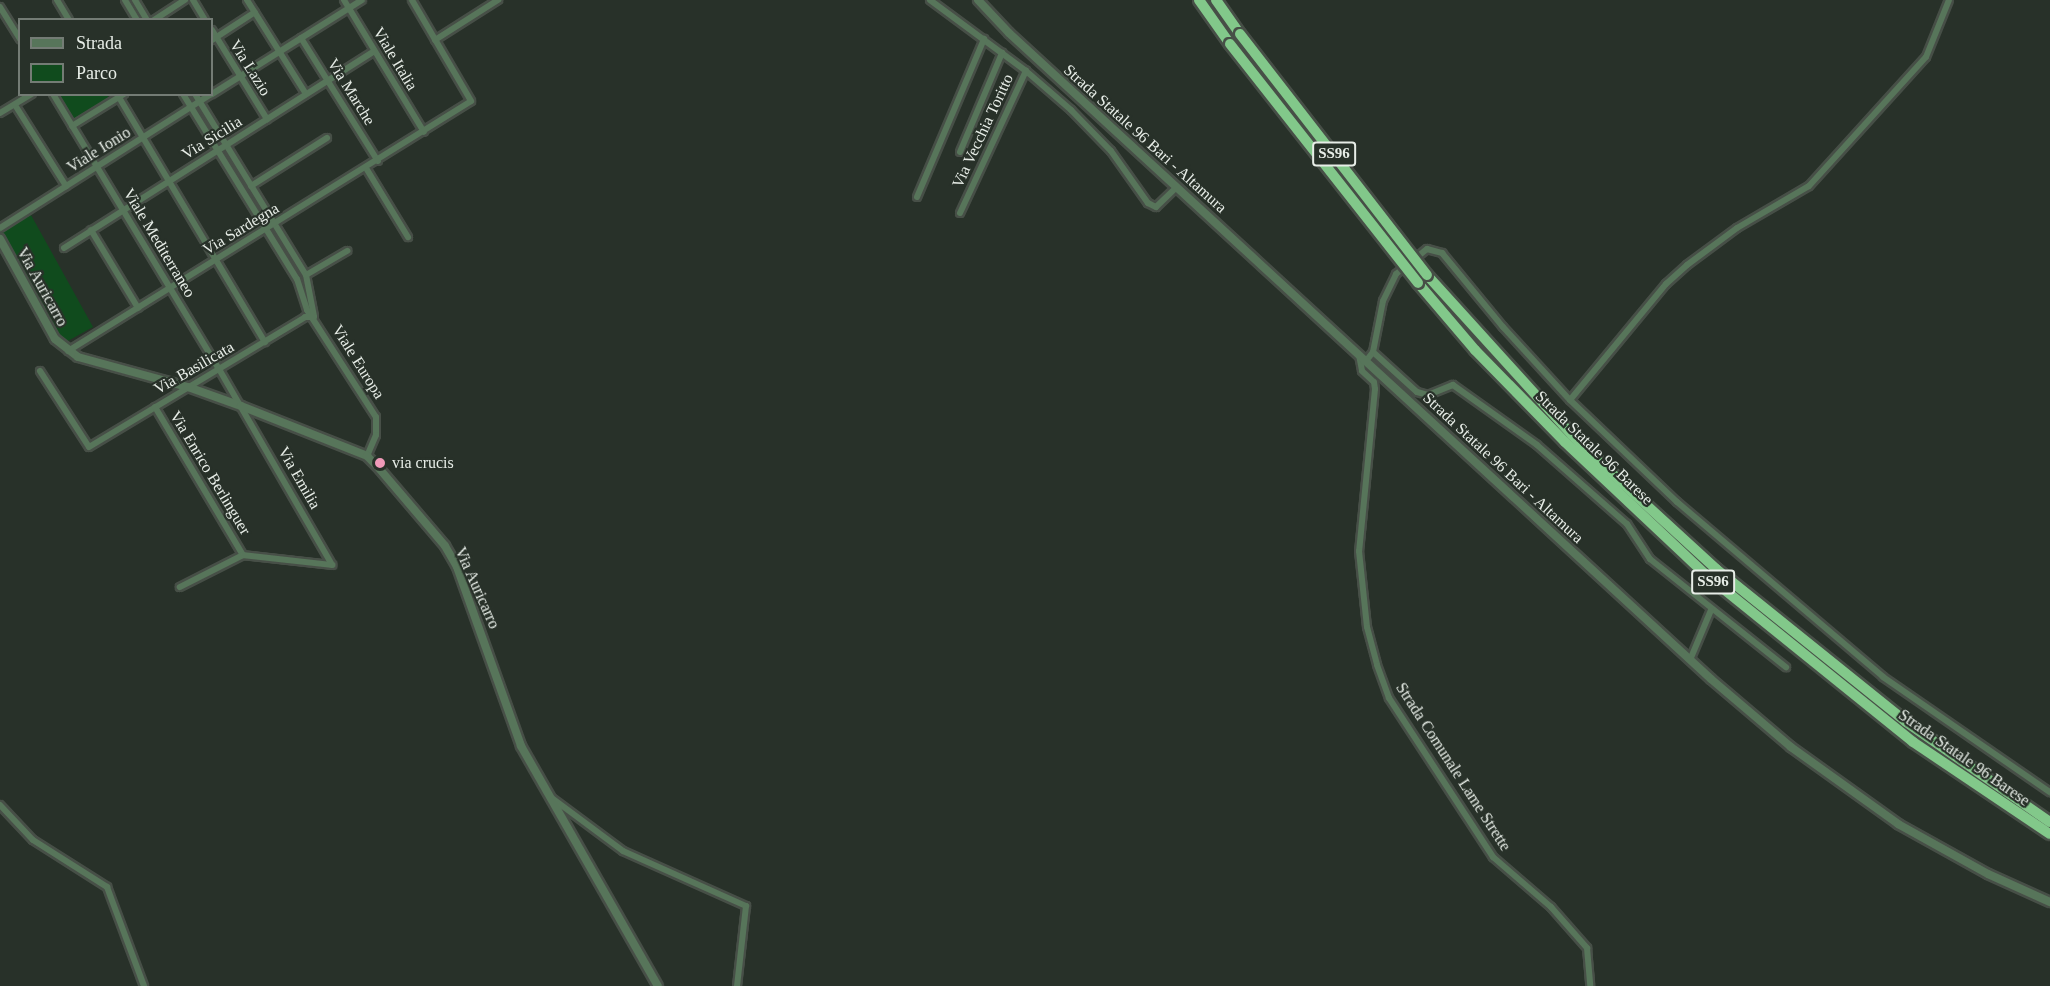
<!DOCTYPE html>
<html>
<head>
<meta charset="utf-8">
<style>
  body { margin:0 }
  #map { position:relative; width:2050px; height:986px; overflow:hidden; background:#283129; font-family:"Times New Roman",serif }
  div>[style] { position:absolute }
  .green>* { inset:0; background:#104b1d; transform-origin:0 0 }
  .roads { filter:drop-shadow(2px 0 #474f47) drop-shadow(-2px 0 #474f47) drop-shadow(0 2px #474f47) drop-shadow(0 -2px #474f47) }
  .minor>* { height:6px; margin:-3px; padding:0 3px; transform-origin:3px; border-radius:3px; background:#57755a }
  .tertiary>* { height:8px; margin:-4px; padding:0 4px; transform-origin:4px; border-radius:4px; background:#57755a }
  .trunk>* { height:10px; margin:-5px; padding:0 5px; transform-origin:5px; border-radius:5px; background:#82c88a }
  .bridges { filter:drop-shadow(2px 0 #474f47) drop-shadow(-2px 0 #474f47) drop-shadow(0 2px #474f47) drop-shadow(0 -2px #474f47) }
  .trunk-bridge>* { height:10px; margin:-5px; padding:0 5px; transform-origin:5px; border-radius:5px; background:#82c88a }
  .dots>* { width:16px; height:16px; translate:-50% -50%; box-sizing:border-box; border:3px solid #283129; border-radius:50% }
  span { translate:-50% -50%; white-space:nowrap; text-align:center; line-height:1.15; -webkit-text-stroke:4.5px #283129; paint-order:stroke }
  .shield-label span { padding:2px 4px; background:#283129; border:2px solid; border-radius:4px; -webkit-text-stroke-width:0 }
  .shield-label { font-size:15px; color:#e7ede7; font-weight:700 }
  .street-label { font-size:16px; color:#e7ede7 }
  .poi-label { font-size:16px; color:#e7ede7 }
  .left { translate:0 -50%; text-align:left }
  .legend { position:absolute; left:18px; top:18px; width:195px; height:78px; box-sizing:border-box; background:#283129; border:2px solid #747c75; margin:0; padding:8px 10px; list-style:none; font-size:18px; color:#e7ede7 }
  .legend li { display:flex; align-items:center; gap:12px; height:30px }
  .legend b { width:30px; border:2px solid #747c75 }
</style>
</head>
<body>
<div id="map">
  <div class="green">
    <i style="clip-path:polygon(55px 95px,107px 95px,111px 101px,73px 125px)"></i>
    <i style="left:31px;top:215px;width:128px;height:34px;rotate:61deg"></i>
  </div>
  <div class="roads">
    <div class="minor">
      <i style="left:57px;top:0;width:23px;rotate:59deg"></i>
      <i style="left:125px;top:0;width:23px;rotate:59deg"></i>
      <i style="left:135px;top:0;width:23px;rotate:59deg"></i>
      <i style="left:193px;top:0;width:23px;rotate:59deg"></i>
      <i style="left:247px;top:0;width:111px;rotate:57.9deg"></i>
      <i style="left:344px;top:0;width:154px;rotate:58.8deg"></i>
      <i style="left:930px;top:0;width:119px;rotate:36.5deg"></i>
      <i style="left:1026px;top:71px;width:60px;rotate:40.9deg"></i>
      <i style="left:1071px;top:110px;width:57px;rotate:45.7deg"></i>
      <i style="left:1111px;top:151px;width:64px;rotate:54.6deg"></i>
      <i style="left:1148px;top:203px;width:9px;rotate:27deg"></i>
      <i style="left:1156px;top:207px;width:29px;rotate:-44deg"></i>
      <i style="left:0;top:7px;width:38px;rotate:58deg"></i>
      <i style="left:154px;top:20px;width:37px;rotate:-33deg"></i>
      <i style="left:212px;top:30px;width:105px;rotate:58.3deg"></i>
      <i style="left:301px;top:38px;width:145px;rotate:58deg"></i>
      <i style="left:212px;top:40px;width:51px;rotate:-33.1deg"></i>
      <i style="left:435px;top:40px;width:75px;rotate:-32.4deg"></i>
      <i style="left:53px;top:94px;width:321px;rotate:58.9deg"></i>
      <i style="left:219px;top:369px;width:226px;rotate:60deg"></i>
      <i style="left:117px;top:94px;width:289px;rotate:59.2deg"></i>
      <i style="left:183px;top:94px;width:217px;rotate:58.4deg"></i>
      <i style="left:297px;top:279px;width:33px;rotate:72deg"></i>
      <i style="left:307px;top:310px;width:127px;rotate:57.2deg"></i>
      <i style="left:376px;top:417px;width:18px;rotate:90deg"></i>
      <i style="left:376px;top:435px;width:23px;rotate:113deg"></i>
      <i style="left:195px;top:94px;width:212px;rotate:58.5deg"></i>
      <i style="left:306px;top:275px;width:42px;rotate:79deg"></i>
      <i style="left:212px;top:94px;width:177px;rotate:-32.1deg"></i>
      <i style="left:15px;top:105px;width:96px;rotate:57.8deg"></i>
      <i style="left:0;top:113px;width:37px;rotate:-31deg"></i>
      <i style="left:72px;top:126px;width:61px;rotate:-31.6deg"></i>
      <i style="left:960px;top:152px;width:108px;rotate:-67deg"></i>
      <i style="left:366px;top:168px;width:81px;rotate:58.7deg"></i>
      <i style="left:251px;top:186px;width:90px;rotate:-32.3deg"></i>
      <i style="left:917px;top:197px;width:172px;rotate:-67deg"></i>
      <i style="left:960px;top:213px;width:157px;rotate:-65.1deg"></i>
      <i style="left:0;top:228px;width:250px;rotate:-32.4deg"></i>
      <i style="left:91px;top:230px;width:91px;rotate:58.9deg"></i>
      <i style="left:64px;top:248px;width:367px;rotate:-32.4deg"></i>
      <i style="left:306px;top:275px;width:48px;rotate:-30.3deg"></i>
      <i style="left:68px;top:351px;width:474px;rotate:-31.8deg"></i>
      <i style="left:471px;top:101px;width:117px;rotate:-120.3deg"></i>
      <i style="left:1373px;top:352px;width:52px;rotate:-78.9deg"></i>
      <i style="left:1383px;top:301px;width:30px;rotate:-64deg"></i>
      <i style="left:1396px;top:274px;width:40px;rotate:-39deg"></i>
      <i style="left:1427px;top:249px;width:16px;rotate:15deg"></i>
      <i style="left:1442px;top:253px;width:96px;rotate:50.5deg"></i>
      <i style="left:1503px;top:327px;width:99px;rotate:47.5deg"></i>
      <i style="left:1570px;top:400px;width:148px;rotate:43.6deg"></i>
      <i style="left:1677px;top:502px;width:270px;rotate:40.3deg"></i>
      <i style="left:1883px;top:677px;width:203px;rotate:34.6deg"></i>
      <i style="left:1359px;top:355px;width:16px;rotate:79deg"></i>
      <i style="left:1362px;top:371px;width:16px;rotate:43deg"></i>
      <i style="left:1374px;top:382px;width:7px;rotate:82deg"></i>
      <i style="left:1375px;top:389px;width:163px;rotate:95.6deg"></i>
      <i style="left:1359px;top:551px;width:76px;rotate:84deg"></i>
      <i style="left:1367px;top:627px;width:39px;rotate:75deg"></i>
      <i style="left:1377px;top:665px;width:35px;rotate:70deg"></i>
      <i style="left:1389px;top:698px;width:190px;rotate:56.8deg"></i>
      <i style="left:1493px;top:857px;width:77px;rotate:40.8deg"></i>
      <i style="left:1551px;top:907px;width:55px;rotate:48.7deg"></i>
      <i style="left:1587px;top:948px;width:38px;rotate:85deg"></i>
      <i style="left:1366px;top:361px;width:11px;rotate:-52deg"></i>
      <i style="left:1373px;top:352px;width:59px;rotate:42.3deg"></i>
      <i style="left:1417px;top:392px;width:11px;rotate:15deg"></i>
      <i style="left:1428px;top:395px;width:27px;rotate:-22deg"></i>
      <i style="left:1453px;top:385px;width:103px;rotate:35.5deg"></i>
      <i style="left:1537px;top:445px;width:120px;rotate:41.3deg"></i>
      <i style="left:1627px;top:524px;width:42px;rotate:56.7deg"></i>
      <i style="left:1650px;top:559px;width:174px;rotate:38.5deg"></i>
      <i style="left:40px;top:371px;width:90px;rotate:57.2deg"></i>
      <i style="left:89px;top:447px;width:252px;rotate:-31deg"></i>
      <i style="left:305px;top:317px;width:9px"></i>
      <i style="left:1570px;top:400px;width:151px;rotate:-50.4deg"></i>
      <i style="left:1666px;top:284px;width:28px;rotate:-42deg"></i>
      <i style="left:1687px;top:265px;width:62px;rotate:-36.5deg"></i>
      <i style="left:1737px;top:228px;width:83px;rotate:-30.3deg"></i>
      <i style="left:1809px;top:186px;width:174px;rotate:-47.8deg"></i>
      <i style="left:1926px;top:57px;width:61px;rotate:-68deg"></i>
      <i style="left:155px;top:407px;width:172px;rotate:59.3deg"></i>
      <i style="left:243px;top:555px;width:71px;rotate:153.1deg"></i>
      <i style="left:243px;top:555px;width:90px;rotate:6.4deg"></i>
      <i style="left:1690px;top:660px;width:54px;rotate:-67.2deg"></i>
      <i style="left:553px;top:799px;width:87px;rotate:36.6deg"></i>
      <i style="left:623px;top:851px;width:135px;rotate:24.1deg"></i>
      <i style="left:746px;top:906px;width:81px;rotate:96.4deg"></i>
      <i style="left:0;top:805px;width:48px;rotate:46.7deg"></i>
      <i style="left:33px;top:840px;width:88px;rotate:32.4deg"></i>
      <i style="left:107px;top:887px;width:106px;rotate:69.5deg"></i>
    </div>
    <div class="tertiary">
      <i style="left:978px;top:0;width:45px;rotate:46.8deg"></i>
      <i style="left:1009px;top:33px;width:954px;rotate:42.62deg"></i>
      <i style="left:1711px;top:679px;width:105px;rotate:40.4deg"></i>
      <i style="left:1791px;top:747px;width:132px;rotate:35.7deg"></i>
      <i style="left:1898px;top:824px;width:103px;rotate:29.1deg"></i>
      <i style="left:1988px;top:874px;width:68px;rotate:24.3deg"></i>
      <i style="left:0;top:239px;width:114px;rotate:61.2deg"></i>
      <i style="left:55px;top:339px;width:29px;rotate:38deg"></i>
      <i style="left:78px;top:357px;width:114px;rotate:15.3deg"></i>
      <i style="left:188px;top:387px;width:56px;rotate:19.7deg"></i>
      <i style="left:241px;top:406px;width:136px;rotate:21.6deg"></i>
      <i style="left:367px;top:456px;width:14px;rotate:45deg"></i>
      <i style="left:377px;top:466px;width:105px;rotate:49.6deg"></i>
      <i style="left:445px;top:546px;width:24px;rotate:60deg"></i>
      <i style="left:457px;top:567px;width:190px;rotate:70.3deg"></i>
      <i style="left:521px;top:746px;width:276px;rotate:60.3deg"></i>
    </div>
    <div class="trunk">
      <i style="left:1199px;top:0;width:54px;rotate:54.8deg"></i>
      <i style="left:1216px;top:0;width:42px;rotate:54.8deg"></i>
      <i style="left:1427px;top:275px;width:231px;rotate:47.8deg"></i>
      <i style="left:1582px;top:446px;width:182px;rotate:42.5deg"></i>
      <i style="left:1716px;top:569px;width:244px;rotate:38.8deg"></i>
      <i style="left:1906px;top:722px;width:175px;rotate:34.8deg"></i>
      <i style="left:1418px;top:283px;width:88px;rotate:49.6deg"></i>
      <i style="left:1475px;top:350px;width:129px;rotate:45.6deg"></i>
      <i style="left:1565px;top:442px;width:192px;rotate:43.3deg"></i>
      <i style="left:1705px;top:574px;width:267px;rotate:38.9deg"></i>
      <i style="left:1913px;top:742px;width:165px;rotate:33.9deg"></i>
    </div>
  </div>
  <div class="bridges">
    <div class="trunk-bridge">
      <i style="left:1240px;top:34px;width:305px;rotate:52.2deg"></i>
      <i style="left:1230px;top:44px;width:304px;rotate:51.8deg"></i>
    </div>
  </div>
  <div class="dots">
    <i style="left:380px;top:463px;background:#ef9ab8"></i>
  </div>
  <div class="shield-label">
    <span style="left:1334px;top:154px">SS96</span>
    <span style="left:1713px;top:582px">SS96</span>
  </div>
  <div class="street-label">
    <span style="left:395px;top:59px;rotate:59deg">Viale Italia</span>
    <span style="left:250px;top:68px;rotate:58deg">Via Lazio</span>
    <span style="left:351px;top:92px;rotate:58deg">Via Marche</span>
    <span style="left:983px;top:131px;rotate:-65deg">Via Vecchia Toritto</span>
    <span style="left:212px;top:138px;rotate:-32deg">Via Sicilia</span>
    <span style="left:1145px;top:139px;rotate:42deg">Strada Statale 96 Bari - Altamura</span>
    <span style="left:99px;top:150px;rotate:-32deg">Viale Ionio</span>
    <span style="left:241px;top:229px;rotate:-31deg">Via Sardegna</span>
    <span style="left:159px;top:243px;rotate:59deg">Viale Mediterraneo</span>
    <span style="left:42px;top:287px;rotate:61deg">Via Auricarro</span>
    <span style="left:358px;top:362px;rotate:58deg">Viale Europa</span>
    <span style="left:194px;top:368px;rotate:-30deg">Via Basilicata</span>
    <span style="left:1594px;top:448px;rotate:44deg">Strada Statale 96 Barese</span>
    <span style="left:1503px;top:468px;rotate:43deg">Strada Statale 96 Bari - Altamura</span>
    <span style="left:210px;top:473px;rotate:59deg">Via Enrico Berlinguer</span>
    <span style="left:299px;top:478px;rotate:60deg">Via Emilia</span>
    <span style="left:477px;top:588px;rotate:66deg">Via Auricarro</span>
    <span style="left:1964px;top:758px;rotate:35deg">Strada Statale 96 Barese</span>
    <span style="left:1453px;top:767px;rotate:57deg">Strada Comunale Lame Strette</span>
  </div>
  <div class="poi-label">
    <span class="left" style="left:392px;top:463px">via crucis</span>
  </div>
  <ul class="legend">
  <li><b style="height:8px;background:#57755a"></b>Strada</li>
  <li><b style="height:16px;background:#104b1d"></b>Parco</li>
  </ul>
</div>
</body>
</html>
